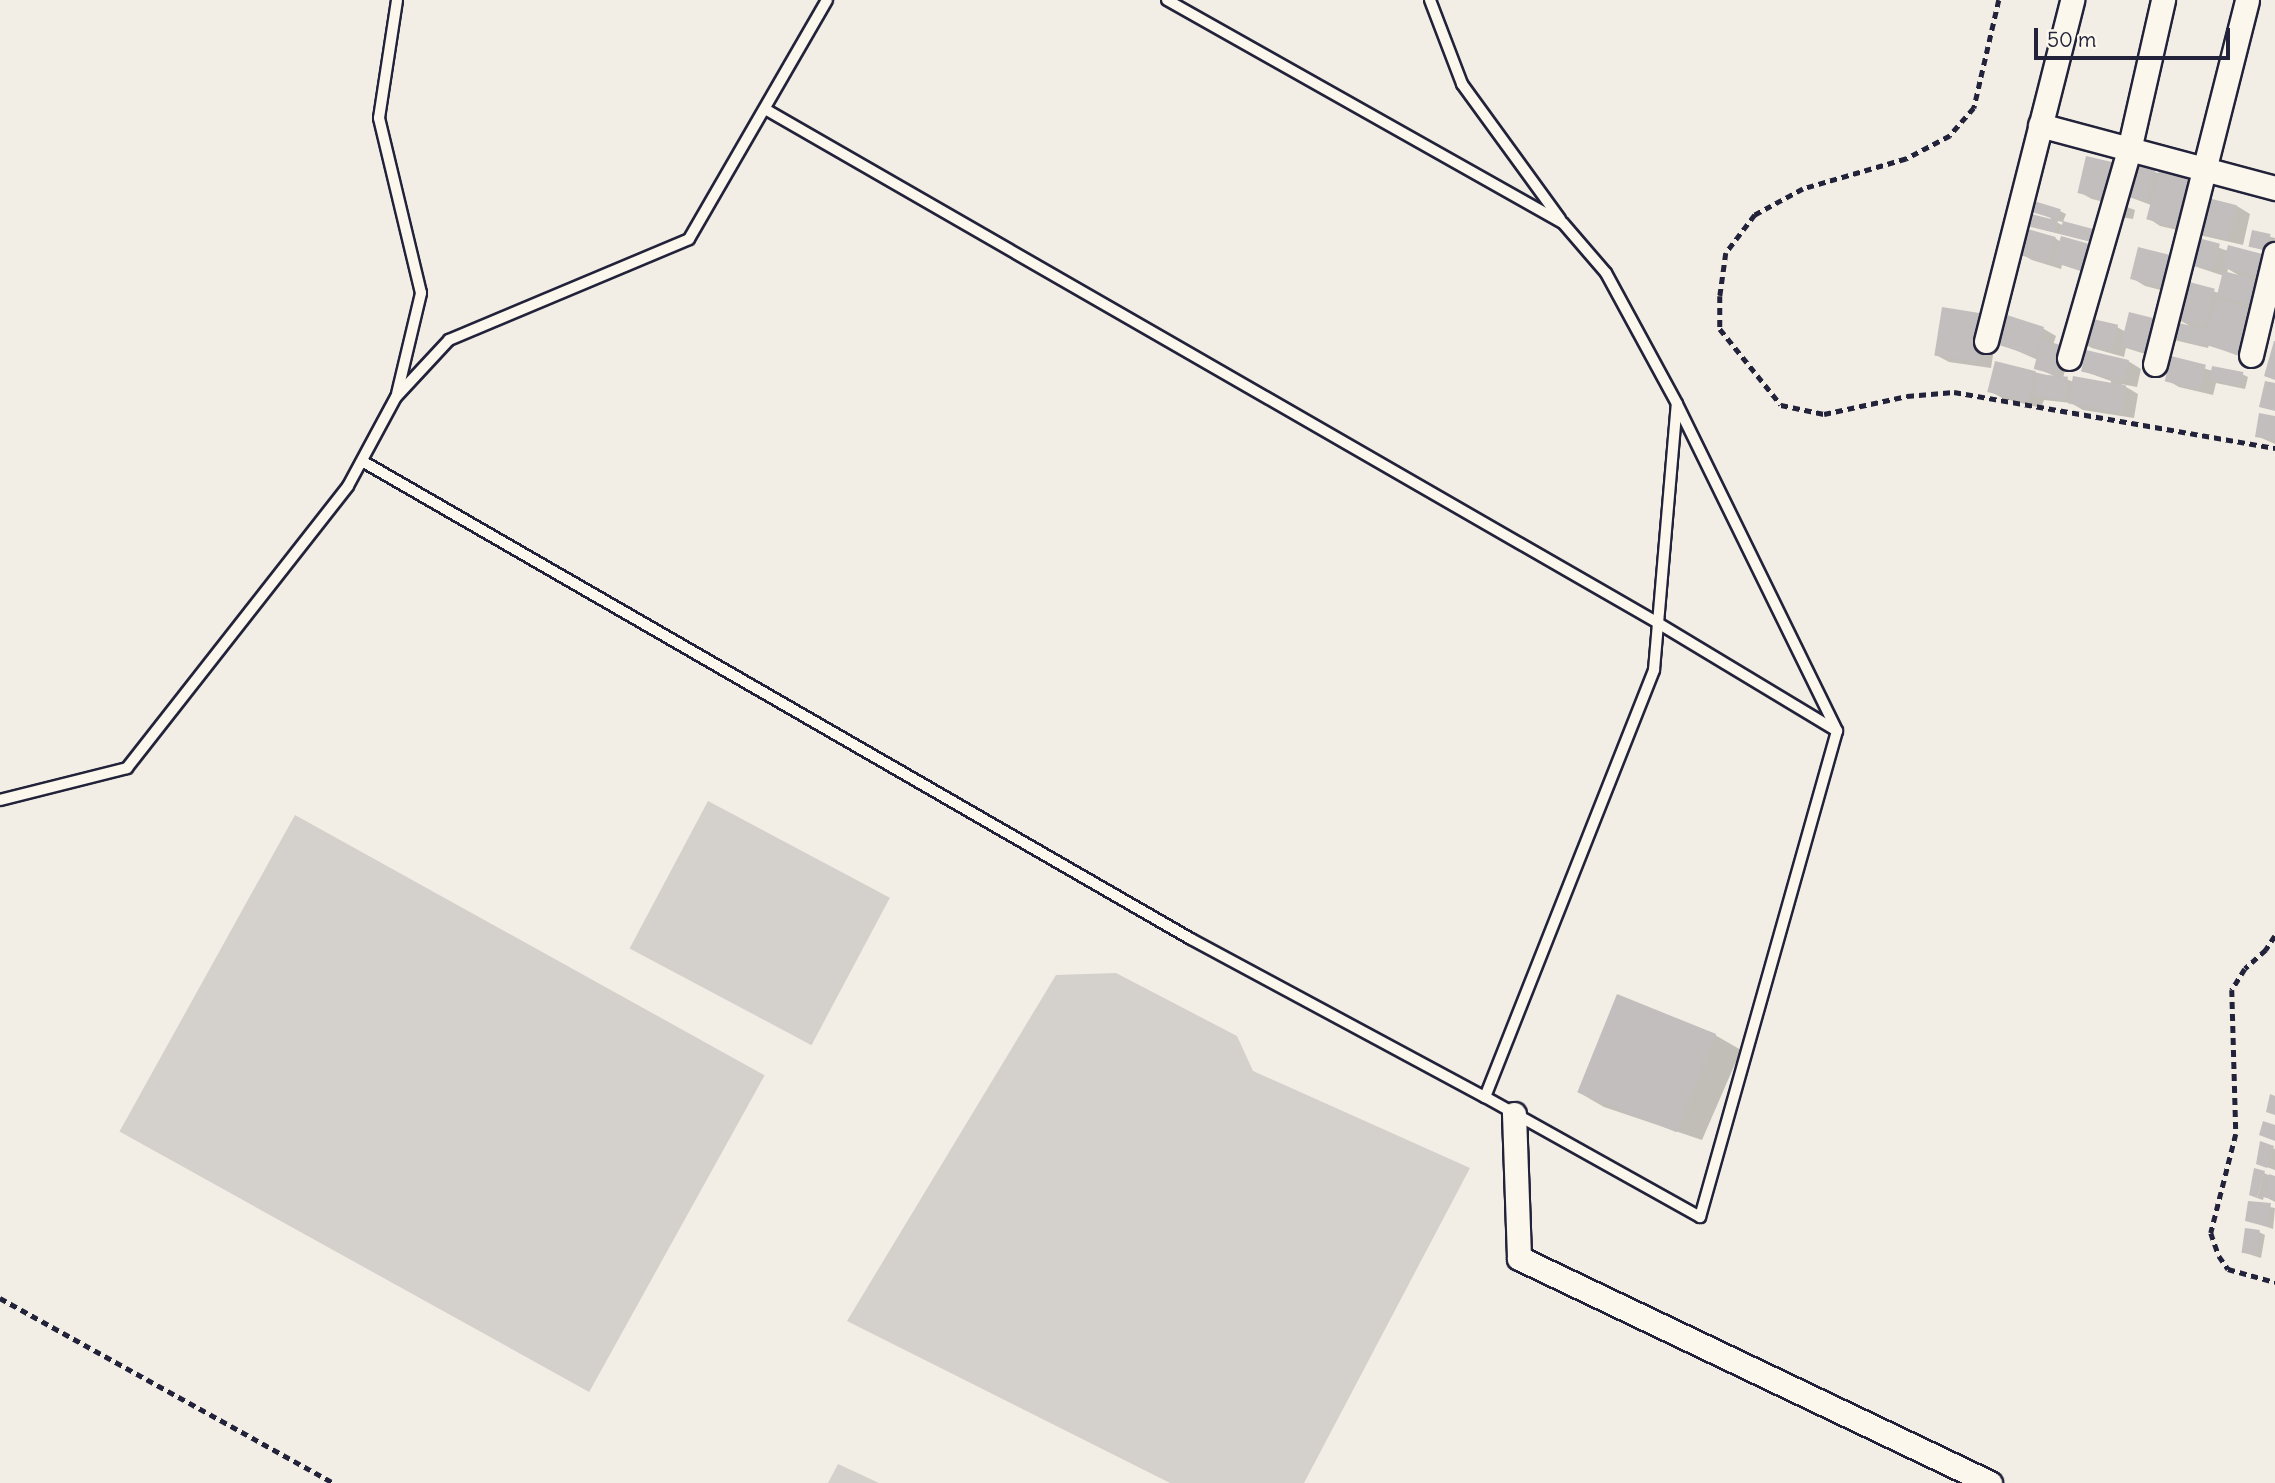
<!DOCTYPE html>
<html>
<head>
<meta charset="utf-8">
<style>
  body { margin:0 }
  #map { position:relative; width:2275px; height:1483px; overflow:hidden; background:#f2eee5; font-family:Delius,sans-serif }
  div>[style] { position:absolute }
  .green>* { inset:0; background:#d4d1cc; transform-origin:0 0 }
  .shadow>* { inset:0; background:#0003 }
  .building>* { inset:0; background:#c2bebe; transform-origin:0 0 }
  .path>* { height:4.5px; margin-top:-2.25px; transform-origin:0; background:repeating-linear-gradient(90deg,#22223b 0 7px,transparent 0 12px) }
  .roads { filter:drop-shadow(2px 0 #22223b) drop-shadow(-2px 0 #22223b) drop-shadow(0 2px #22223b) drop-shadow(0 -2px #22223b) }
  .service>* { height:10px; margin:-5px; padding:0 5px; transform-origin:5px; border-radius:5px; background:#fbf7ec }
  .minor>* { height:23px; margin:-11.5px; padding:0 11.5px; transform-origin:11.5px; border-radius:11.5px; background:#fbf7ec }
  span { translate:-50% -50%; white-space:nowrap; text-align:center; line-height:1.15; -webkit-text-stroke:7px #fbf7ec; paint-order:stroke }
  .scale { position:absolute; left:2034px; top:28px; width:196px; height:32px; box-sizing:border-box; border:4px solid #22223b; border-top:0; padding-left:9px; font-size:21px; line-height:24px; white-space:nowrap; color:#22223b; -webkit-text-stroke:5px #fbf7ec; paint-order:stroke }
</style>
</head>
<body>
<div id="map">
  <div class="green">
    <i style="left:708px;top:801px;width:206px;height:167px;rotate:28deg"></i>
    <i style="left:295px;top:815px;width:537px;height:362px;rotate:29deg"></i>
    <i style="clip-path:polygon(1116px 973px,1237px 1036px,1253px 1071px,1470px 1168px,1304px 1483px,1170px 1483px,847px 1321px,1056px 975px)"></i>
    <i style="clip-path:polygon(838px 1464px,879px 1483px,828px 1483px)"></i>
  </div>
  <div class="shadow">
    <i style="clip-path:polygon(2154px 172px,2199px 181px,2212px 188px,2209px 200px,2237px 206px,2250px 214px,2243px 245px,2160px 226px,2148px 218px,2151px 205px,2124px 195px,2121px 205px,2135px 210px,2133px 219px,2121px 217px,2116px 205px,2092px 199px,2079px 192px)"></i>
    <i style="clip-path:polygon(2033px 211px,2060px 211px,2066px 214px,2063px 222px,2052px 220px,2100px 244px,2031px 227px,2026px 224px,2050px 221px,2051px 218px)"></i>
    <i style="clip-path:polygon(2253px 232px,2275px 238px,2273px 253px,2250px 246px)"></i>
    <i style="clip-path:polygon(2055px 238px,2061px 242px,2099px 277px,2062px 265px,2061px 269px,2032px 260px,2019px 253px)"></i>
    <i style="clip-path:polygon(evenodd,2192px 238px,2228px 251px,2268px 257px,2258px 363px,2209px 345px,2208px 348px,2174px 340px,2170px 358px,2213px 371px,2242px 374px,2248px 377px,2245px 389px,2216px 383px,2213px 395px,2179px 387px,2167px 380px,2171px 362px,2126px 348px,2124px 357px,2092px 348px,2079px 341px,2117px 327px,2126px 332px,2190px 326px,2174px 317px,2180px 295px,2145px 286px,2132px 278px,2178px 259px,2192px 238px,2191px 265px,2224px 276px,2219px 293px,2187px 283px,2191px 265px,2192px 238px,2228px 269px,2240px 276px,2227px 274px,2228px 269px)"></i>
    <i style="clip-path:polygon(2008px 317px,2044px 329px,2056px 336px,2053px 345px,2070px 351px,2063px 378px,2074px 382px,2111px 384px,2111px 381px,2083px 371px,2128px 361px,2141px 369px,2137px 387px,2121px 384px,2138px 394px,2134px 418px,2083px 410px,2071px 403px,2044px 400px,2041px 408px,2002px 398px,1990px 391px,1996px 363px,2059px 378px,2036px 368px,2038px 360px,1999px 343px)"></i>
    <i style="clip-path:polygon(1998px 323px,1991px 368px,1949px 362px,1936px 355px)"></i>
    <i style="clip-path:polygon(2275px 418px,2275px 444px,2257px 436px)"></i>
    <i style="clip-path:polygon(1715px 1035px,1741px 1050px,1702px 1140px,1604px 1107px,1578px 1092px)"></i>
    <i style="clip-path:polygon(2261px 1143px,2275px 1149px,2275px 1170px,2258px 1164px)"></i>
    <i style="clip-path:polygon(2264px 1173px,2275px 1178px,2275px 1202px,2264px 1196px,2263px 1200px,2257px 1198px)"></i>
    <i style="clip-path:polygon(2250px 1203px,2275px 1208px,2273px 1229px,2247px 1220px)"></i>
    <i style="clip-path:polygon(2259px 1232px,2265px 1235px,2261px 1258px,2242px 1252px)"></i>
  </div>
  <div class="building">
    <i style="left:2086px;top:156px;width:32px;height:38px;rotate:13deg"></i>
    <i style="left:2126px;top:163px;width:30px;height:32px;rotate:14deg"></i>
    <i style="left:2160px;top:168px;width:41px;height:53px;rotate:15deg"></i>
    <i style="left:2200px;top:196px;width:38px;height:36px;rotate:14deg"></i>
    <i style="left:2034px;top:201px;width:28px;height:11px;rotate:17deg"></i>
    <i style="left:2027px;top:213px;width:32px;height:12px;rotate:14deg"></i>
    <i style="left:2063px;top:221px;width:35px;height:13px;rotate:15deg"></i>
    <i style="left:2024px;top:228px;width:33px;height:27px;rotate:16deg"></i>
    <i style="left:2252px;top:230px;width:19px;height:17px;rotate:12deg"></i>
    <i style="left:2061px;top:236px;width:33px;height:27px;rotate:16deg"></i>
    <i style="left:2191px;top:236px;width:30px;height:27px;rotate:15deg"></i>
    <i style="left:2228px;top:245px;width:42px;height:23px;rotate:15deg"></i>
    <i style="left:2138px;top:247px;width:42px;height:33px;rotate:14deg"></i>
    <i style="left:2223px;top:271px;width:40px;height:26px;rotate:14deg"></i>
    <i style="left:2182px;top:280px;width:34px;height:39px;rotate:15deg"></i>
    <i style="clip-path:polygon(2215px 299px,2254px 309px,2247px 335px,2221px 329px,2251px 338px,2245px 357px,2203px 344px)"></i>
    <i style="left:1942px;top:307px;width:44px;height:49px;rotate:9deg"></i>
    <i style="left:2129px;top:312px;width:37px;height:35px;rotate:14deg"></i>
    <i style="left:2007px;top:315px;width:39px;height:31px;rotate:18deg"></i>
    <i style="left:2084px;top:317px;width:35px;height:26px;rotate:13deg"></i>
    <i style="left:2170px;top:321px;width:37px;height:16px;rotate:13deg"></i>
    <i style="left:2041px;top:340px;width:25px;height:30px;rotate:14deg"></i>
    <i style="clip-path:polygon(2274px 341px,2275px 341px,2275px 380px,2264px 376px)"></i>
    <i style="left:2086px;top:350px;width:44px;height:22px;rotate:13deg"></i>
    <i style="left:2171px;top:356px;width:36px;height:26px;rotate:14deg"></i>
    <i style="left:1995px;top:361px;width:42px;height:32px;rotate:14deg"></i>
    <i style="left:2212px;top:366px;width:32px;height:14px;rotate:11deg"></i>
    <i style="left:2036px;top:374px;width:32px;height:23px;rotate:5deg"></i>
    <i style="left:2073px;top:376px;width:54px;height:28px;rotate:10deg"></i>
    <i style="clip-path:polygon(2265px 381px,2275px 383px,2275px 411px,2259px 407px)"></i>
    <i style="clip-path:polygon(2259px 413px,2275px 416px,2275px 440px,2255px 437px)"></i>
    <i style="left:1617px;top:994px;width:107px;height:106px;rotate:22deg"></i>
    <i style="clip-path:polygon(2270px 1094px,2275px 1096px,2275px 1115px,2266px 1112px)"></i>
    <i style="clip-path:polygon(2263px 1121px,2275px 1125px,2275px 1141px,2259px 1135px)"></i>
    <i style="clip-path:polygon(2260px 1141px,2274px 1146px,2267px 1168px,2256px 1164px)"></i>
    <i style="clip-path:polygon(2254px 1168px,2265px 1171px,2257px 1198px,2249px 1195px)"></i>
    <i style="clip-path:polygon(2269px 1174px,2275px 1176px,2275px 1200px,2263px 1197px)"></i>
    <i style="clip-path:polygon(2248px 1201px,2271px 1203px,2268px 1227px,2245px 1221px)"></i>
    <i style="left:2245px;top:1228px;width:15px;height:25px;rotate:8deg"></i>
  </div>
  <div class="path">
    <i style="left:1999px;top:0;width:111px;rotate:103deg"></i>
    <i style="left:1974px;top:108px;width:37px;rotate:131deg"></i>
    <i style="left:1950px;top:136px;width:50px;rotate:152.4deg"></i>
    <i style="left:1906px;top:159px;width:107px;rotate:163.8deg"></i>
    <i style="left:1803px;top:189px;width:55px;rotate:151.6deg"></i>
    <i style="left:1755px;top:215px;width:48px;rotate:127.3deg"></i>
    <i style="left:1726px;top:253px;width:43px;rotate:97.9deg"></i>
    <i style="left:1720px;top:296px;width:33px;rotate:90deg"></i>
    <i style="left:1720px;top:329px;width:97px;rotate:51.2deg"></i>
    <i style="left:1781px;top:405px;width:44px;rotate:11.8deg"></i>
    <i style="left:1824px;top:414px;width:85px;rotate:-12.2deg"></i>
    <i style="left:1907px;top:396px;width:47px;rotate:-4.9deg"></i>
    <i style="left:1954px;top:392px;width:326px;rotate:9.9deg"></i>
    <i style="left:2275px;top:936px;width:17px;rotate:123deg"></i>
    <i style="left:2266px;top:950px;width:28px;rotate:138deg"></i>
    <i style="left:2245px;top:969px;width:25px;rotate:122deg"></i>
    <i style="left:2232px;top:990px;width:144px;rotate:88.4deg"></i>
    <i style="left:2236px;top:1134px;width:102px;rotate:104.2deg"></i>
    <i style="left:2211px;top:1233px;width:24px;rotate:71deg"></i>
    <i style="left:2219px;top:1256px;width:16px;rotate:55deg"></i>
    <i style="left:2228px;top:1269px;width:49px;rotate:15.5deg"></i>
    <i style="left:0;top:1298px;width:382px;rotate:29deg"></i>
  </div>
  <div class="roads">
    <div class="service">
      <i style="left:1167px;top:0;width:454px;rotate:29.4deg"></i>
      <i style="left:1563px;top:223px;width:66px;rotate:49.3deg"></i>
      <i style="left:1606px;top:273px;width:149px;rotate:61.5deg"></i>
      <i style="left:1677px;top:404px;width:364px;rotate:63.9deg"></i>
      <i style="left:1837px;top:731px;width:505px;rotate:105.74deg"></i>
      <i style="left:1700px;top:1217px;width:246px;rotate:-150.8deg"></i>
      <i style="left:1430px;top:0;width:90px;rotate:69.1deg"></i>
      <i style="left:1462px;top:84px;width:167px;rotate:54deg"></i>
      <i style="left:765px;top:109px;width:1030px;rotate:29.92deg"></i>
      <i style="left:1658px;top:623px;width:209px;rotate:31.1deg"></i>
      <i style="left:397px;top:394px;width:104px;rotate:-76.6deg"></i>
      <i style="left:421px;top:293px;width:180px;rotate:-103.5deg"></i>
      <i style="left:379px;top:118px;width:119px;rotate:-81.3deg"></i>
      <i style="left:362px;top:461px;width:957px;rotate:29.97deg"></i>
      <i style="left:1191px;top:939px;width:334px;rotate:28.3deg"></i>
      <i style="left:1485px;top:1097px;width:459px;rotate:-68.4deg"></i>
      <i style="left:1654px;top:670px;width:267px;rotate:-85.1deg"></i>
      <i style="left:0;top:800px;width:131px;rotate:-14.1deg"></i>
      <i style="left:127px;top:768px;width:358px;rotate:-51.9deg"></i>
      <i style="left:348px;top:486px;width:101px;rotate:-61.7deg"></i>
      <i style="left:396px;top:397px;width:78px;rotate:-47.1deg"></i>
      <i style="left:449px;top:340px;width:260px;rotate:-22.8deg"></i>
      <i style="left:689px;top:239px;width:276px;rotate:-60deg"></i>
    </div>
    <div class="minor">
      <i style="left:2040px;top:125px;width:243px;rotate:15deg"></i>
      <i style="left:1986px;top:341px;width:352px;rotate:-75.8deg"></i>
      <i style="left:2251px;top:355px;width:104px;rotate:-76.6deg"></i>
      <i style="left:2069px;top:358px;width:216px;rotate:-73.9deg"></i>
      <i style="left:2129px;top:150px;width:154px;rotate:-77.2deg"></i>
      <i style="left:2155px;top:364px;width:375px;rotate:-75.8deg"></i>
      <i style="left:1514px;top:1114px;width:144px;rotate:88deg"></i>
      <i style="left:1519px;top:1258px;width:522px;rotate:25.53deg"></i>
    </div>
  </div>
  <div class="scale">50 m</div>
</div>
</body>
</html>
